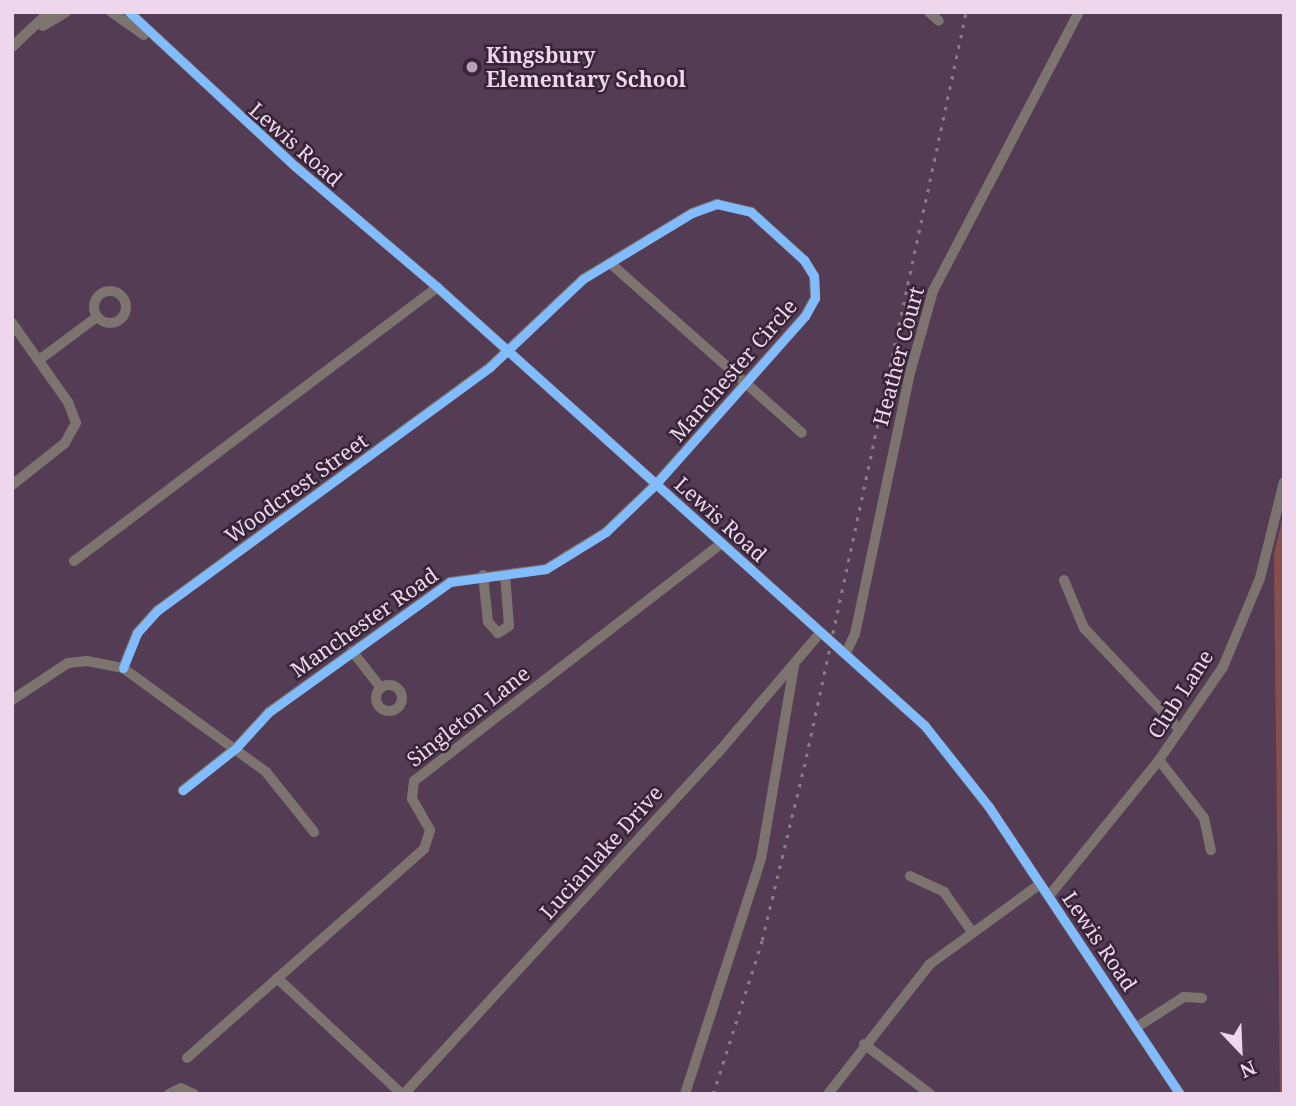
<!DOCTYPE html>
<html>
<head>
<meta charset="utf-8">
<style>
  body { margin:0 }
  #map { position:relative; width:1296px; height:1106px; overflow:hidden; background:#543d54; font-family:"Noto Serif",serif }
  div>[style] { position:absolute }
  .green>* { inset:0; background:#894e4b }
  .minor>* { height:10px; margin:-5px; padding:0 5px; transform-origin:5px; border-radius:5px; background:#7e746f }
  .minor>.ring { margin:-5px; padding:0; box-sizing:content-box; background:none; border:10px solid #7e746f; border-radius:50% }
  .rail>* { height:2.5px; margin-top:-1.25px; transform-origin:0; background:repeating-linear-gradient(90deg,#8a7e80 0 3.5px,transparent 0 10.5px) }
  .cycleway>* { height:9px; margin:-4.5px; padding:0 4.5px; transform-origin:4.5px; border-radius:4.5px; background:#80bcff }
  .dots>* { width:19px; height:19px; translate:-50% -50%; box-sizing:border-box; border:4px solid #372437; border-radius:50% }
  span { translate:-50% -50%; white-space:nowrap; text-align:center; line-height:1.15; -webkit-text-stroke:5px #372437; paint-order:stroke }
  .poi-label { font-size:21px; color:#eed6ed; font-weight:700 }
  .left { translate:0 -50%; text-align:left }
  .street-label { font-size:21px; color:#eed6ed }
  .frame { position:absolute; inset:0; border:14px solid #eed6ed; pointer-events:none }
  .north { position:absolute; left:1205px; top:1015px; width:70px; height:70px; -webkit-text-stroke:5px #372437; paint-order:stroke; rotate:157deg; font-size:19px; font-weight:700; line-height:28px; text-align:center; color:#eed6ed }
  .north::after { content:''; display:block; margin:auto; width:24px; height:32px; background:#eed6ed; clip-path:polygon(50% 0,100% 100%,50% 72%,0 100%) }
</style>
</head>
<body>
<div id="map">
  <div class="green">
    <i style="clip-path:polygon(1284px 511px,1284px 1094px,1280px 1094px,1274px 555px)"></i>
  </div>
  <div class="minor">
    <i style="left:111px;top:12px;width:40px;rotate:34.9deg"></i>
    <i style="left:129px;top:12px;width:228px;rotate:42.9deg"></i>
    <i style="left:296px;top:167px;width:185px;rotate:40.4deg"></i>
    <i style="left:437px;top:287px;width:656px;rotate:41.97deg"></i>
    <i style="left:925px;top:726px;width:103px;rotate:51.7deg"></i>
    <i style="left:989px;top:807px;width:345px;rotate:56.4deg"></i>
    <i style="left:929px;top:12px;width:13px;rotate:42deg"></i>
    <i style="left:43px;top:26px;width:27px;rotate:-31deg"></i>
    <i style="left:12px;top:47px;width:51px;rotate:-43.4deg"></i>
    <i style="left:610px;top:263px;width:256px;rotate:41.5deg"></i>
    <i class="ring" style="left:94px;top:291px;width:22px;height:22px"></i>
    <i style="left:12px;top:323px;width:97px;rotate:54.7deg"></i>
    <i style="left:68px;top:402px;width:22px;rotate:69deg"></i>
    <i style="left:76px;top:423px;width:23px;rotate:119deg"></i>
    <i style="left:65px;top:443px;width:68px;rotate:141.6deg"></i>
    <i style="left:39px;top:360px;width:72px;rotate:-36.6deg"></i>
    <i style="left:74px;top:561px;width:455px;rotate:-37deg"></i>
    <i style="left:483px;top:575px;width:47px;rotate:83.9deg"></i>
    <i style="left:488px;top:622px;width:15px;rotate:48deg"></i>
    <i style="left:498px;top:633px;width:13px;rotate:-32deg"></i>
    <i style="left:509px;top:626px;width:52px;rotate:-94.4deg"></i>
    <i style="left:1064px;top:580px;width:52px;rotate:67.4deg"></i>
    <i style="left:1084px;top:628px;width:140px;rotate:46.7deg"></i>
    <i style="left:352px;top:651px;width:47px;rotate:51.9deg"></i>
    <i style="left:846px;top:653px;width:21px;rotate:-65deg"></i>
    <i style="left:855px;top:634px;width:267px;rotate:-78.1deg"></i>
    <i style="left:910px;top:373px;width:85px;rotate:-74.3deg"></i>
    <i style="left:933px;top:291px;width:315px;rotate:-62.4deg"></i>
    <i style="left:123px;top:668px;width:38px;rotate:-68deg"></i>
    <i style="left:137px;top:633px;width:31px;rotate:-48deg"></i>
    <i style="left:158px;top:610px;width:411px;rotate:-36.2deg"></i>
    <i style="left:490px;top:367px;width:128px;rotate:-43.4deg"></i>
    <i style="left:583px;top:279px;width:127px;rotate:-31.2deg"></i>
    <i style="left:692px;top:213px;width:27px;rotate:-20deg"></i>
    <i style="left:717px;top:204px;width:35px;rotate:13deg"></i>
    <i style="left:751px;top:212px;width:72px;rotate:42.2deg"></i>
    <i style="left:804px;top:260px;width:19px;rotate:58deg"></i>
    <i style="left:814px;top:276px;width:22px;rotate:87deg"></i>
    <i style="left:815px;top:298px;width:21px;rotate:119deg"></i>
    <i style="left:805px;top:316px;width:225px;rotate:131.6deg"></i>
    <i style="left:656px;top:484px;width:69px;rotate:136.2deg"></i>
    <i style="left:606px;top:532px;width:70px;rotate:148.3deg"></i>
    <i style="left:546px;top:569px;width:97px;rotate:172.3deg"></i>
    <i style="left:450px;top:582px;width:223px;rotate:144.3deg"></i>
    <i style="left:269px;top:712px;width:49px;rotate:132.5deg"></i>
    <i style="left:236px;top:748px;width:68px;rotate:141.6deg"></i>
    <i class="ring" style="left:376px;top:685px;width:16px;height:16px"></i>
    <i style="left:12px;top:700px;width:67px;rotate:-33.5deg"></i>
    <i style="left:68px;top:663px;width:19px;rotate:-6deg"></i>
    <i style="left:87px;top:661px;width:37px;rotate:11deg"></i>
    <i style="left:123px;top:668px;width:177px;rotate:36deg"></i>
    <i style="left:266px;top:772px;width:77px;rotate:51.3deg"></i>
    <i style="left:1159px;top:760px;width:73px;rotate:52.2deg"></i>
    <i style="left:1204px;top:818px;width:33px;rotate:78deg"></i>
    <i style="left:910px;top:876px;width:38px;rotate:25deg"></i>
    <i style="left:944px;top:892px;width:49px;rotate:55deg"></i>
    <i style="left:1049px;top:896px;width:175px;rotate:-51deg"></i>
    <i style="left:1159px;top:760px;width:113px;rotate:-55.5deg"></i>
    <i style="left:1223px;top:667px;width:96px;rotate:-67.4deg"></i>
    <i style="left:1260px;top:578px;width:99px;rotate:-76deg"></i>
    <i style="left:277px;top:978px;width:171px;rotate:42.9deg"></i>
    <i style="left:1137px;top:1027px;width:56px;rotate:-32.6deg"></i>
    <i style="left:1184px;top:997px;width:18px;rotate:3deg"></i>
    <i style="left:864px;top:1044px;width:83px;rotate:37.1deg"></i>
    <i style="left:187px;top:1058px;width:316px;rotate:-41.4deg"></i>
    <i style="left:424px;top:849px;width:20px;rotate:-72deg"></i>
    <i style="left:430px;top:830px;width:36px;rotate:-120deg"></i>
    <i style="left:412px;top:799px;width:18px;rotate:-84deg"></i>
    <i style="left:414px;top:781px;width:388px;rotate:-37.7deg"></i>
    <i style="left:169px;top:1094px;width:13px;rotate:-27deg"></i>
    <i style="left:181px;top:1088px;width:14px;rotate:25deg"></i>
    <i style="left:404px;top:1094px;width:462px;rotate:-47.4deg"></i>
    <i style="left:717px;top:754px;width:160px;rotate:-49.6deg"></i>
    <i style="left:685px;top:1094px;width:247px;rotate:-72.1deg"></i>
    <i style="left:761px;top:859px;width:196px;rotate:-80.3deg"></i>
    <i style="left:828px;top:1094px;width:165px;rotate:-51.9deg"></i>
    <i style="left:930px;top:964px;width:136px;rotate:-36deg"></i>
  </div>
  <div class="rail">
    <i style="left:713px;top:1094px;width:162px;rotate:-72.3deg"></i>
    <i style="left:762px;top:940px;width:178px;rotate:-76.4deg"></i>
    <i style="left:804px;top:767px;width:772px;rotate:-77.89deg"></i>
  </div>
  <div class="cycleway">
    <i style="left:129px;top:12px;width:228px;rotate:42.9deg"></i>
    <i style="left:296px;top:167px;width:185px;rotate:40.4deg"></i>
    <i style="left:437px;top:287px;width:656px;rotate:41.97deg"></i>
    <i style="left:925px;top:726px;width:103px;rotate:51.7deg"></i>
    <i style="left:989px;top:807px;width:345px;rotate:56.4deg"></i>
    <i style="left:123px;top:668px;width:38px;rotate:-68deg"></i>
    <i style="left:137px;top:633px;width:31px;rotate:-48deg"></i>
    <i style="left:158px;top:610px;width:411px;rotate:-36.2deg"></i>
    <i style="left:490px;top:367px;width:128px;rotate:-43.4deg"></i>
    <i style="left:583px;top:279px;width:127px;rotate:-31.2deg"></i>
    <i style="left:692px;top:213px;width:27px;rotate:-20deg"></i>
    <i style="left:717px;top:204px;width:35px;rotate:13deg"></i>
    <i style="left:751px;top:212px;width:72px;rotate:42.2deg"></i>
    <i style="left:804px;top:260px;width:19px;rotate:58deg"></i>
    <i style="left:814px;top:276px;width:22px;rotate:87deg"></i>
    <i style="left:815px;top:298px;width:21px;rotate:119deg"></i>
    <i style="left:805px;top:316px;width:225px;rotate:131.6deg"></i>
    <i style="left:656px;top:484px;width:69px;rotate:136.2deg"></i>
    <i style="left:606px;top:532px;width:70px;rotate:148.3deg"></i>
    <i style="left:546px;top:569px;width:97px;rotate:172.3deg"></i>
    <i style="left:450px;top:582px;width:223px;rotate:144.3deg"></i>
    <i style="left:269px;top:712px;width:49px;rotate:132.5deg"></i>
    <i style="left:236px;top:748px;width:68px;rotate:141.6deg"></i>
  </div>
  <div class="dots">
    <i style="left:472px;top:67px;background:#b8a0b7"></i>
  </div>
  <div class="poi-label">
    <span class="left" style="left:486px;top:67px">Kingsbury<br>Elementary School</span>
  </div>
  <div class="street-label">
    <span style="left:296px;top:144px;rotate:41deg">Lewis Road</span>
    <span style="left:898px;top:356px;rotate:-75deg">Heather Court</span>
    <span style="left:733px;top:370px;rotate:-49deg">Manchester Circle</span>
    <span style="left:296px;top:488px;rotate:-36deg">Woodcrest Street</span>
    <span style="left:721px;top:519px;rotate:42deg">Lewis Road</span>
    <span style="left:364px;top:622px;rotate:-35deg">Manchester Road</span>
    <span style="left:1180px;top:694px;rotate:-57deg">Club Lane</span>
    <span style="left:468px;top:716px;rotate:-38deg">Singleton Lane</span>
    <span style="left:601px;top:852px;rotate:-48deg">Lucianlake Drive</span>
    <span style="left:1100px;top:941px;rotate:56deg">Lewis Road</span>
  </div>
  <div class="frame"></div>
  <div class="north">N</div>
</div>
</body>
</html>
